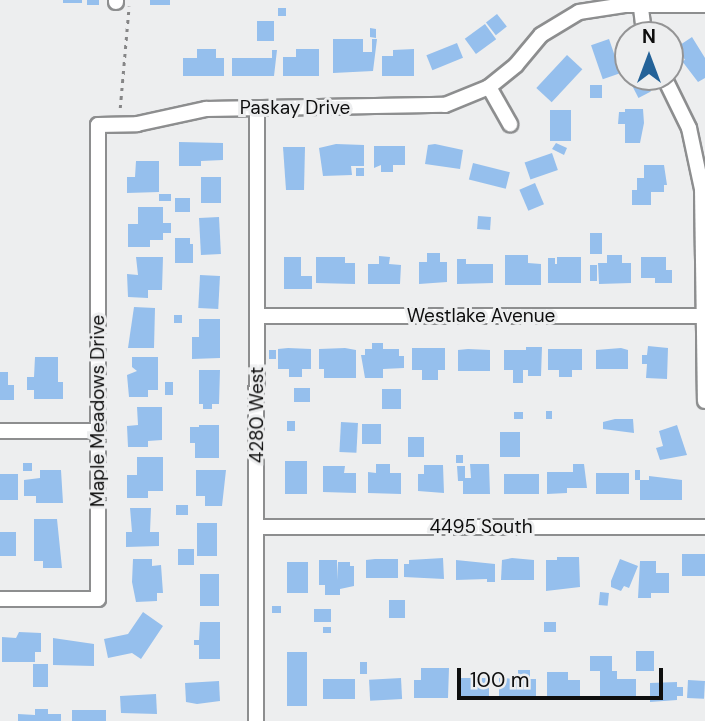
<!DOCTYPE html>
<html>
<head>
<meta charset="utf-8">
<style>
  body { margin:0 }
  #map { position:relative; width:705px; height:721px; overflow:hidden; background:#edeeef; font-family:"DM Sans",sans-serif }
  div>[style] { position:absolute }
  .building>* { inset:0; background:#95bfed; transform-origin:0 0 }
  .path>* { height:2.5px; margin-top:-1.25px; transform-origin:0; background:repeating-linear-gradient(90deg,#868687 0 3.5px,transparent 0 8.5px) }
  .roads { filter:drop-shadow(2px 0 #8d8e8f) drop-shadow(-2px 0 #8d8e8f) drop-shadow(0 2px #8d8e8f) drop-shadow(0 -2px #8d8e8f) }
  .minor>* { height:14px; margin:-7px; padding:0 7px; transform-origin:7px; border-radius:7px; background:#fff }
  span { translate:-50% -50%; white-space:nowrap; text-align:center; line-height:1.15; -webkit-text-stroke:6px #edeeef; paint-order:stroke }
  .street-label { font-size:19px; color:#0e0e0e }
  .north { position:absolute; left:614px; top:21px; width:70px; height:70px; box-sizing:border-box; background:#edeeef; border:2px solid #949495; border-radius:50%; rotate:0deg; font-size:19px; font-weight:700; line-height:28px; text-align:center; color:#0e0e0e }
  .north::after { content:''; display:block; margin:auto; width:24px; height:32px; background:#246298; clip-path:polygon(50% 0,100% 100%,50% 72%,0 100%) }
  .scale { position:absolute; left:457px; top:668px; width:206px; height:32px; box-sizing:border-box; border:4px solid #0e0e0e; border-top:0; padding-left:9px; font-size:21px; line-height:24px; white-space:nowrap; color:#0e0e0e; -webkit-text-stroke:5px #edeeef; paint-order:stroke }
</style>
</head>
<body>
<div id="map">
  <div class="building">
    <i style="left:63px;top:0;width:19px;height:3px"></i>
    <i style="left:87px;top:0;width:12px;height:5px"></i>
    <i style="left:150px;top:0;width:20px;height:5px"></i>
    <i style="left:278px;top:8px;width:8px;height:8px"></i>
    <i style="left:497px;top:14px;width:16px;height:14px;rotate:52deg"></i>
    <i style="left:257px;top:21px;width:17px;height:20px"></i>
    <i style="left:485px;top:24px;width:19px;height:25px;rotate:54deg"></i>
    <i style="clip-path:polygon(370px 28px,376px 29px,376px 38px,370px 37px)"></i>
    <i style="clip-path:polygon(692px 37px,705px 58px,705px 78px,698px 82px,682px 61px,685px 60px,677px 47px)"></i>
    <i style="clip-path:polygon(333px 39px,363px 39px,363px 52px,372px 52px,372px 39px,377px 39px,373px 71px,333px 73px)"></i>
    <i style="left:609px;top:39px;width:36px;height:19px;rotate:71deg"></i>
    <i style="left:457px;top:43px;width:16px;height:33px;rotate:68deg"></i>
    <i style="clip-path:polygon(197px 49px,216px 49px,216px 58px,224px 58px,224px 76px,183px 76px,183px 58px,197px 58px)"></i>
    <i style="clip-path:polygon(296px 49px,319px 49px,319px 76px,283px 76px,283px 57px,296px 57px)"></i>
    <i style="clip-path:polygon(414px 49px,414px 76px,382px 76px,382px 56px,393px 56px,393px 50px)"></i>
    <i style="clip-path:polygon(272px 50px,277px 50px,274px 76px,232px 76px,232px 58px,272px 58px)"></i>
    <i style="left:567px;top:55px;width:21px;height:45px;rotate:43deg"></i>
    <i style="left:645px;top:80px;width:13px;height:14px;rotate:63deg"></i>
    <i style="left:590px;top:85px;width:12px;height:13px"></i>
    <i style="clip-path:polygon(625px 109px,643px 109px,644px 123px,640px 143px,625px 143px,625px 124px,618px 124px,619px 112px,625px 112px)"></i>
    <i style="left:550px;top:110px;width:21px;height:31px"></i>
    <i style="clip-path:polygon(179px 142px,223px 143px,223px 160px,201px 161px,201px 166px,179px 166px)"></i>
    <i style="clip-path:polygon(556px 143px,567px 148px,564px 155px,552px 149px)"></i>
    <i style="clip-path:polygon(336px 144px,364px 145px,364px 166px,351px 166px,352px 175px,323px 176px,319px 148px)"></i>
    <i style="clip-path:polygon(435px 144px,463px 150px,460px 169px,425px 164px,428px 145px)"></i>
    <i style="clip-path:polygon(374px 146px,405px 146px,405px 165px,393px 165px,393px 172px,381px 172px,381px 165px,374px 168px)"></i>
    <i style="clip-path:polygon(283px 147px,305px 147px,304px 190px,286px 190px)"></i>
    <i style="left:552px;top:153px;width:18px;height:29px;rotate:71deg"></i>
    <i style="clip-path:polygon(136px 161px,159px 161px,159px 192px,127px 193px,127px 177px,135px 177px)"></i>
    <i style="left:473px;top:163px;width:38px;height:17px;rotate:14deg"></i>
    <i style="clip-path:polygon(644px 165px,664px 165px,667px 185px,664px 185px,664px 192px,651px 192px,651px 205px,632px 205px,632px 190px,637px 190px,637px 178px,644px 178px)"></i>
    <i style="left:356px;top:168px;width:8px;height:8px"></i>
    <i style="left:201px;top:177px;width:20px;height:26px"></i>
    <i style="left:535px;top:183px;width:23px;height:17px;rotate:67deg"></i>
    <i style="left:159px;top:194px;width:12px;height:7px"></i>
    <i style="left:175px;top:198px;width:15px;height:14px"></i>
    <i style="clip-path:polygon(138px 207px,163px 207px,163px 223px,171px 223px,171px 233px,163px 233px,163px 240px,150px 240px,150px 247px,128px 247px,128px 224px,138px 224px)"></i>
    <i style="left:478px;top:216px;width:13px;height:13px;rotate:4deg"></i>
    <i style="left:219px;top:217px;width:37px;height:20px;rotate:87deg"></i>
    <i style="left:590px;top:233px;width:12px;height:21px"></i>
    <i style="clip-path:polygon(175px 238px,190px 238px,190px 244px,193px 244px,193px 263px,175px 263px)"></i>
    <i style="clip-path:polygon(427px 253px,440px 253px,440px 262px,447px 262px,447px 282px,419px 284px,419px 262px,427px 262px)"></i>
    <i style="clip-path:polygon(505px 255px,528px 255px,528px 263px,541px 264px,541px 285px,505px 285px)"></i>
    <i style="clip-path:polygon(607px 255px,622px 255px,622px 263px,631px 263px,631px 283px,599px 284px,598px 263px,607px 263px)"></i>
    <i style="clip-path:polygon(379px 256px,390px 257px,389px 264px,401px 265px,400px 284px,368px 284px,368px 264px,379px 264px)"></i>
    <i style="clip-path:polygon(136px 257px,163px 257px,162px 290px,148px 290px,148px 298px,128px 297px,127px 274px,138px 275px)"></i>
    <i style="clip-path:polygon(284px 257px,301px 257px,301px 276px,312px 276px,312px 289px,284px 289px)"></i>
    <i style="clip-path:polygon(316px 257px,345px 257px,345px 263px,355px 263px,355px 284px,316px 283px)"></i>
    <i style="clip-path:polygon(557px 257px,581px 257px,581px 283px,548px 283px,548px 258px,555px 258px,555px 264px,557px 264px)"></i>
    <i style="clip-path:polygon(641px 257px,666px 257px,666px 270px,672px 270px,672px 283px,655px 283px,655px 278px,641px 278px)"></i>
    <i style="clip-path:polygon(457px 259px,466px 259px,466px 264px,493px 264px,493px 283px,457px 284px)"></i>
    <i style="left:590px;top:265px;width:7px;height:16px"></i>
    <i style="left:200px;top:275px;width:20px;height:33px;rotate:3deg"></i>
    <i style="clip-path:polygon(134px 307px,155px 308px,154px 348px,128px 348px)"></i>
    <i style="left:174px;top:315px;width:8px;height:8px"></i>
    <i style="clip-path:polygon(199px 319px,220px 319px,220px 358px,192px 359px,192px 337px,199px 337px)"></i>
    <i style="clip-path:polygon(372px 343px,383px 343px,383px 349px,399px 349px,399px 356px,404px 356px,404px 368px,383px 369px,383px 378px,365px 378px,361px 355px,365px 355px,365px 349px,372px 349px)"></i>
    <i style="clip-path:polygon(648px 346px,668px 348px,667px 379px,646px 378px,647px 364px,642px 364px,642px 355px,647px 355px)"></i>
    <i style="clip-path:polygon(526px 347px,542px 347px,541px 376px,528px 376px,528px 370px,523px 370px,523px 383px,513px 383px,513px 370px,504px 370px,504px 350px,526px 350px)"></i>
    <i style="clip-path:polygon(288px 348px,311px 349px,311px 369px,302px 369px,302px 377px,289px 377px,289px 369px,278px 369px,278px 349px)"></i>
    <i style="clip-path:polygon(345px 348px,356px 350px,356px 378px,324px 378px,324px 369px,319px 369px,319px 349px)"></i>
    <i style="clip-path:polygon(412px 348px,445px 348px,445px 370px,438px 370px,438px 380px,422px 380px,422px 370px,412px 370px)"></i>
    <i style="clip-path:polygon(621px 348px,628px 350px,628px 369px,596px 369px,596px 350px)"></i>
    <i style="clip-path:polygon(468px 349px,490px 350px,490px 371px,458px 371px,458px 350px)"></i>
    <i style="clip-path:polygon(548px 349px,582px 349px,582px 370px,572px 370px,572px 377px,559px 377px,559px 370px,548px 370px)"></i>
    <i style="left:269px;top:350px;width:7px;height:9px"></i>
    <i style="clip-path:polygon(35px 357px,58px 357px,58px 382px,63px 382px,63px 399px,34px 399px,34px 390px,27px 390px,27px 377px,34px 377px)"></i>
    <i style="clip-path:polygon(132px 357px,158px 357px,158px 390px,148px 390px,148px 397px,129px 397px,127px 375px,137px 371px,132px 367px)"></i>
    <i style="clip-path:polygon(199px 370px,220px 370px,219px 404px,212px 404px,212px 409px,203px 409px,203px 404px,199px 404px)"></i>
    <i style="clip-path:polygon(0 372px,8px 372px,8px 385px,14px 385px,14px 400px,0 400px)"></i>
    <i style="left:165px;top:382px;width:8px;height:13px"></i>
    <i style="left:294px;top:388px;width:16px;height:14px"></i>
    <i style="left:382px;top:389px;width:19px;height:20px"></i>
    <i style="clip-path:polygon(137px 407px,162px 407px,162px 440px,148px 441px,148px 447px,128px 447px,127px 426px,138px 425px)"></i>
    <i style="left:546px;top:411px;width:6px;height:8px"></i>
    <i style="left:514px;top:412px;width:9px;height:7px"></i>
    <i style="clip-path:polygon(615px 419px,633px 419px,634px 433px,603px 429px,603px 422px)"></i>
    <i style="left:287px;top:421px;width:8px;height:10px"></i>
    <i style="left:341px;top:422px;width:17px;height:30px;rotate:3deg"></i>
    <i style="left:362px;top:424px;width:19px;height:20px"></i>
    <i style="clip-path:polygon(199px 425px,219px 425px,219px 458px,195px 458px,195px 443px,190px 443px,190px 427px,199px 427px)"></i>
    <i style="clip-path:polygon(677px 425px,687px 455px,660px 460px,656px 448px,663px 446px,659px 431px)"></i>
    <i style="left:500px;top:432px;width:20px;height:25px"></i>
    <i style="left:408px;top:437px;width:16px;height:20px"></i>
    <i style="left:456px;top:455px;width:7px;height:8px"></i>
    <i style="clip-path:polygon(137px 457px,163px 457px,163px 491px,148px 491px,148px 498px,127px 498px,127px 475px,137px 475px)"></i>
    <i style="left:285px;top:461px;width:22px;height:33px"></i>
    <i style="left:23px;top:463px;width:9px;height:8px"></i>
    <i style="clip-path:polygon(376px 464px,390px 464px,390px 473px,401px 473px,401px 494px,368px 493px,368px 472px,376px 473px)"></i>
    <i style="clip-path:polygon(470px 464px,489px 464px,490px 494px,463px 494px,463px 481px,458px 481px,457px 466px,465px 466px,465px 478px,471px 478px)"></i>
    <i style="clip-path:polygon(573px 464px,584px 464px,587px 488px,567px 488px,567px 493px,547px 494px,547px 472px,573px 472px)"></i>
    <i style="clip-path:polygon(424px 465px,443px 465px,444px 493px,418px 491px,418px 474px,424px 474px)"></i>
    <i style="clip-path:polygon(323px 466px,345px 466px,344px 473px,356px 473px,356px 493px,323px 492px)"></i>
    <i style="clip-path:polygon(40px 470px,61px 470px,63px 503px,36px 503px,36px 496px,24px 496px,24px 480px,40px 478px)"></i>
    <i style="clip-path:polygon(196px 470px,226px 470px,222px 506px,205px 506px,205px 496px,196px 496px)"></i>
    <i style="left:635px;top:470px;width:5px;height:10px"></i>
    <i style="left:596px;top:473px;width:33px;height:21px"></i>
    <i style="left:0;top:474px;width:18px;height:26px"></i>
    <i style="left:504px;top:474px;width:35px;height:20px"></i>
    <i style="clip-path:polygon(649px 476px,682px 480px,682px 500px,640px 500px,640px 480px,649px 480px)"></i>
    <i style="left:176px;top:505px;width:12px;height:10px"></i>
    <i style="clip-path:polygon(130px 508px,151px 508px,150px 532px,159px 532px,159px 546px,126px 547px,126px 532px,132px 532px)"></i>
    <i style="clip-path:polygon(34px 519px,57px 519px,62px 568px,43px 568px,43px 561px,34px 561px)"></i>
    <i style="left:197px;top:523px;width:20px;height:33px"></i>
    <i style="left:0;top:532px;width:16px;height:24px"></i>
    <i style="left:178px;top:549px;width:16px;height:16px"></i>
    <i style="left:682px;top:554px;width:23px;height:22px"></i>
    <i style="clip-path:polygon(557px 557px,579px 557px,580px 587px,546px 591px,546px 560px,557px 560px)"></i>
    <i style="clip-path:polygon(443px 558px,444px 579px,404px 577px,404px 564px,409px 564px,409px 560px)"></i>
    <i style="clip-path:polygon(512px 558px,534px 560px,534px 580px,501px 580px,502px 560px)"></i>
    <i style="clip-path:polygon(133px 559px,152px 559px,152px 566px,161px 565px,163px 593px,157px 593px,157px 601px,136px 602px,132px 582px)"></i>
    <i style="clip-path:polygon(375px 559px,398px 559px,398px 578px,366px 578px,366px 560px)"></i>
    <i style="clip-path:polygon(620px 559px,638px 566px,629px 588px,624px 586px,621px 591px,611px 587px,611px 581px)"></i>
    <i style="clip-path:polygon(319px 560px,337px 560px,337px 580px,338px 562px,350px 562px,350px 566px,354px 566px,354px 586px,340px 589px,340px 595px,325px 595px,325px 585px,319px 585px)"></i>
    <i style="clip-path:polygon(456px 560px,495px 564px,495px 582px,487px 582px,487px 579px,456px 580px)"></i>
    <i style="clip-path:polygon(640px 561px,656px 561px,656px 573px,669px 573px,669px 593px,651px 593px,651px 598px,638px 598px)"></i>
    <i style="left:287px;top:562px;width:21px;height:31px"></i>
    <i style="left:200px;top:574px;width:19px;height:32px"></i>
    <i style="left:600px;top:592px;width:9px;height:13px;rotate:6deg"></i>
    <i style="left:389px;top:600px;width:16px;height:18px"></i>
    <i style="left:272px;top:606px;width:9px;height:7px"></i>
    <i style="left:314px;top:609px;width:17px;height:13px"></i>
    <i style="clip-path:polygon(143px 612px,163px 626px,141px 659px,132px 653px,108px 658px,104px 639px,128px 634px)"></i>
    <i style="clip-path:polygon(200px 622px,220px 622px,220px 659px,199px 659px,199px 645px,194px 645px,194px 640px,199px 640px)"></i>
    <i style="left:544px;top:622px;width:12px;height:10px"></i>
    <i style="left:323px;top:627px;width:8px;height:6px"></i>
    <i style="clip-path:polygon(19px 632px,41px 633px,41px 652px,35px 652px,35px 662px,2px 662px,2px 637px,16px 638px)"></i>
    <i style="clip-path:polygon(53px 638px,94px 644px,94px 666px,53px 665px)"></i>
    <i style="left:636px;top:651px;width:18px;height:20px"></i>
    <i style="left:307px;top:652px;width:54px;height:20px;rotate:90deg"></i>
    <i style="clip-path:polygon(590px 656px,612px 656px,612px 671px,617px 671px,617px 679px,636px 679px,636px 697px,600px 699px,600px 671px,590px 671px)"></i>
    <i style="left:360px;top:662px;width:7px;height:12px"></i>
    <i style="left:33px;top:664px;width:15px;height:23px"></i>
    <i style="clip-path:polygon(421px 668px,449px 668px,448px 698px,414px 698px,414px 680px,421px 680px)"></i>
    <i style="clip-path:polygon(518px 670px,530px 670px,530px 679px,536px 679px,536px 700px,510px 700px,511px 697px,499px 697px,499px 678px,518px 679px)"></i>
    <i style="clip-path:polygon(547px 672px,568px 672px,568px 680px,580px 680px,580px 700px,547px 700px)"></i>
    <i style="left:401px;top:678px;width:21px;height:32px;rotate:87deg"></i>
    <i style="left:489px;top:678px;width:20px;height:32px;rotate:90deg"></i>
    <i style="left:323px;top:679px;width:32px;height:20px"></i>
    <i style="left:688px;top:680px;width:17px;height:18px;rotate:3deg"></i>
    <i style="clip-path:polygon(219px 681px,220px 701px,197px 704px,186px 702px,185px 683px)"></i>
    <i style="clip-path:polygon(677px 682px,677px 687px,683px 687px,683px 696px,677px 696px,677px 700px,650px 702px,650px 683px)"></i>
    <i style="clip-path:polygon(156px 694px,157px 714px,121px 713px,120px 696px)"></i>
    <i style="clip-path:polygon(35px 709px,48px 709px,48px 714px,61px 714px,61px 721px,18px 721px,18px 714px,35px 715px)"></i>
    <i style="left:72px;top:710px;width:34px;height:11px"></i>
  </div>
  <div class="path">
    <i style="left:120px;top:108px;width:102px;rotate:-85deg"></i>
  </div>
  <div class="roads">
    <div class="minor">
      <i style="left:116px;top:0;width:2px;rotate:90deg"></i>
      <i style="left:640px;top:0;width:35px;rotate:83deg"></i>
      <i style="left:664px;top:77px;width:57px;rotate:63.9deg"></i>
      <i style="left:689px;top:128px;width:62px;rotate:78deg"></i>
      <i style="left:702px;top:189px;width:212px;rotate:89.2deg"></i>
      <i style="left:489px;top:87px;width:43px;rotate:60.4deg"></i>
      <i style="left:257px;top:316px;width:448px"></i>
      <i style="left:0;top:431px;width:98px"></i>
      <i style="left:256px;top:527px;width:449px"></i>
      <i style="left:0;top:599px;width:98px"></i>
      <i style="left:98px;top:599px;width:474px;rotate:-90deg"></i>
      <i style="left:98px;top:125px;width:39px;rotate:-1deg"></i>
      <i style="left:137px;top:124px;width:71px;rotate:-12.3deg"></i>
      <i style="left:206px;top:109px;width:239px;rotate:-1deg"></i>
      <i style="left:445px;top:105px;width:48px;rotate:-22.2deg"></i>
      <i style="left:489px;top:87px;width:35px;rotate:-39deg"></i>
      <i style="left:516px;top:65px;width:39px;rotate:-50deg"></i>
      <i style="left:541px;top:35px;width:44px;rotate:-31.2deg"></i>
      <i style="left:579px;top:12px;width:46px;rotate:-8.8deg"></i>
      <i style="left:624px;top:5px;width:81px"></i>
      <i style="left:256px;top:721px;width:612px;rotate:-89.91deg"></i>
    </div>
  </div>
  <div class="street-label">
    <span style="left:295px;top:108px">Paskay Drive</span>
    <span style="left:481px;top:316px">Westlake Avenue</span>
    <span style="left:98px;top:411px;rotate:-90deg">Maple Meadows Drive</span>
    <span style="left:257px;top:415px;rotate:-90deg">4280 West</span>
    <span style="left:481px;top:527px">4495 South</span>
  </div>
  <div class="north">N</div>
  <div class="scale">100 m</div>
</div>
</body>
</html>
